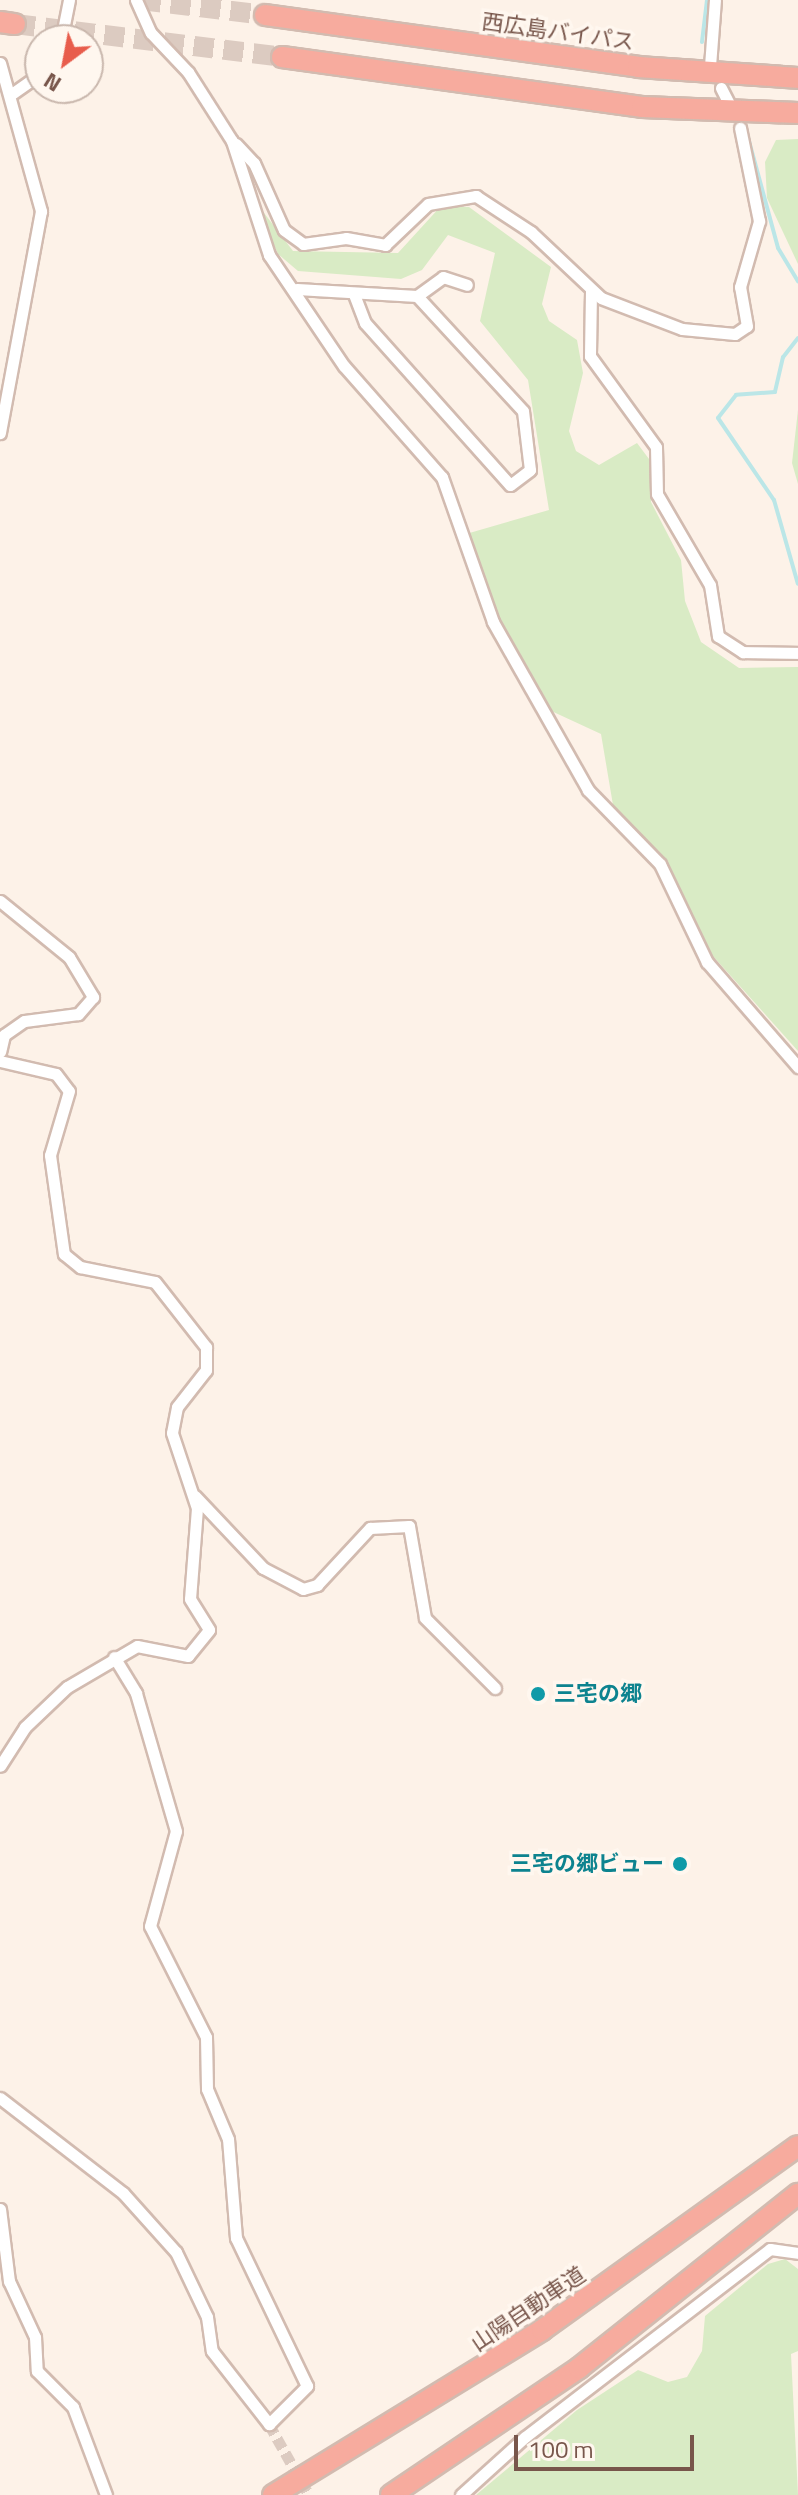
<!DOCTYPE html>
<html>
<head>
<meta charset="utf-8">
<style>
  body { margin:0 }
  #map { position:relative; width:798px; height:2495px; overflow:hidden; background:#fdf2e8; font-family:"Titillium Web","Noto Sans JP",sans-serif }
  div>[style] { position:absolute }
  .green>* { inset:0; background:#d9ebc5 }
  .stream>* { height:4px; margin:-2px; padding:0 2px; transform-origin:2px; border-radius:2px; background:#bbe6e7 }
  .minor-tunnel>* { height:11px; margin-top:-5.5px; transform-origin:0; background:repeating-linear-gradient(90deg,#dccbc1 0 11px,transparent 0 16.5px) }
  .motorway-tunnel>* { height:20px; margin-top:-10px; transform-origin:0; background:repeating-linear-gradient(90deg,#dccbc1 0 20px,transparent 0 30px) }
  .roads { filter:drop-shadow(2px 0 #d2bbb0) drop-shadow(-2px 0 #d2bbb0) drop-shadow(0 2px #d2bbb0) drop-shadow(0 -2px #d2bbb0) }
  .minor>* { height:11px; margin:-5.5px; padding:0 5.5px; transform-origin:5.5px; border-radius:5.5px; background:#fff }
  .motorway>* { height:20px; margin:-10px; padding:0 10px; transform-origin:10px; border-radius:10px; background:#f7ab9e }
  .dots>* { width:22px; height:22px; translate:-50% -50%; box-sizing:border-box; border:4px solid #fff7ef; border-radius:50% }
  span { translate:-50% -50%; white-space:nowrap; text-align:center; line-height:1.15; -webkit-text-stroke:7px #fff7ef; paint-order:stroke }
  .street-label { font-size:22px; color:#78564b }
  .culture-label { font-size:22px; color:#0d838f; font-weight:700 }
  .left { translate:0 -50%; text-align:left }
  .right { translate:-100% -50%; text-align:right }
  .north { position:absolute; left:24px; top:24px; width:80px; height:80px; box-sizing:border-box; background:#fff7ef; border:2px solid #c9b7ad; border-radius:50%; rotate:212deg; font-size:22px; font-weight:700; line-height:32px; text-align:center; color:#78564b }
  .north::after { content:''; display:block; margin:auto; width:28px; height:36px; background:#e85d4c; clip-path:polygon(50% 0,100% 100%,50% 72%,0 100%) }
  .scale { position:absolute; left:514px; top:2435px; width:180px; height:36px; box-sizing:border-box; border:4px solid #78564b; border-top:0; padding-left:10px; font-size:24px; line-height:28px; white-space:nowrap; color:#78564b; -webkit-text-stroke:6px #fff7ef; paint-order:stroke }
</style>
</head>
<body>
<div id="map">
  <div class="green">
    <i style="clip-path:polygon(798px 139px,798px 264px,767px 198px,765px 162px,776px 140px)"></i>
    <i style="clip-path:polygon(252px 197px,293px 251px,398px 253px,441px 206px,469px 207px,551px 267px,542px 304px,549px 321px,577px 340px,583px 373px,569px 431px,576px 451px,599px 465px,637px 443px,649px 459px,651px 502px,681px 560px,685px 601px,701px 642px,739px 668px,798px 667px,798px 1051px,703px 945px,649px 843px,613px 805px,601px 734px,547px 709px,481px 582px,466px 534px,549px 510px,528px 380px,480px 321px,495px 253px,448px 235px,422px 270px,401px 279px,298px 271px,278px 254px)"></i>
    <i style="clip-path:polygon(798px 410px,798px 484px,792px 463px)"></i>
    <i style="clip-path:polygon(785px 2259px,798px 2269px,798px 2351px,791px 2354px,798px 2495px,476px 2495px,577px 2410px,638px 2370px,668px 2382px,687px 2377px,702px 2351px,705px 2316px,768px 2264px)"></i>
  </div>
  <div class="stream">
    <i style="left:702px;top:42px;width:42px;rotate:-83.2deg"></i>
    <i style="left:746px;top:130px;width:122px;rotate:74.8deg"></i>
    <i style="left:778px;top:248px;width:39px;rotate:59deg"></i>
    <i style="left:798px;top:338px;width:24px;rotate:128deg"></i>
    <i style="left:783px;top:357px;width:36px;rotate:103deg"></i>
    <i style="left:775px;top:392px;width:39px;rotate:176deg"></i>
    <i style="left:736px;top:395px;width:29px;rotate:128deg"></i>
    <i style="left:718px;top:418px;width:99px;rotate:55.7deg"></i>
    <i style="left:774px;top:500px;width:87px;rotate:74.1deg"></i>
  </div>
  <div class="minor-tunnel">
    <i style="left:269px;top:2424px;width:81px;rotate:60.6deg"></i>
  </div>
  <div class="motorway-tunnel">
    <i style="left:141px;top:0;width:125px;rotate:6.9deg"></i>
    <i style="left:15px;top:24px;width:269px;rotate:7deg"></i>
  </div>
  <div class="roads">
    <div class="minor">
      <i style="left:136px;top:0;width:36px;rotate:66deg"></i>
      <i style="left:151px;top:33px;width:54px;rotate:46.5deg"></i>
      <i style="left:188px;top:72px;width:82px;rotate:57.5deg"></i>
      <i style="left:232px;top:141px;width:120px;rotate:72deg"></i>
      <i style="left:269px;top:255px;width:134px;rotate:56deg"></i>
      <i style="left:344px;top:366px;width:148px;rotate:48.6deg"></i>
      <i style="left:442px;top:477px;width:154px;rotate:70.6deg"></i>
      <i style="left:493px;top:622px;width:193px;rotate:60.5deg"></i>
      <i style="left:588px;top:790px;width:103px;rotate:45.8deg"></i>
      <i style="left:660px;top:864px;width:109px;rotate:64.4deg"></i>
      <i style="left:707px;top:962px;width:139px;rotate:49.1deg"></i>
      <i style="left:61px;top:40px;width:41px;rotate:-78.7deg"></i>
      <i style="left:0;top:63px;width:154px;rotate:74.5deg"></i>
      <i style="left:41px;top:211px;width:226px;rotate:100.5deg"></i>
      <i style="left:710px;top:66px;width:66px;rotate:-85.7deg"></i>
      <i style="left:721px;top:88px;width:18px;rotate:63deg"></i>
      <i style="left:13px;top:93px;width:33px;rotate:-35deg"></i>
      <i style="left:236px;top:144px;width:26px;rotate:47deg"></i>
      <i style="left:254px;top:163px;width:73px;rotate:65.9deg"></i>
      <i style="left:284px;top:230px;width:24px;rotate:36deg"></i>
      <i style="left:303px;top:244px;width:43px;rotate:-7.9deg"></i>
      <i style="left:346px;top:238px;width:40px;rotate:10deg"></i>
      <i style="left:385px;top:245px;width:59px;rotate:-43.6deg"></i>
      <i style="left:428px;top:204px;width:49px;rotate:-9.5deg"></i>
      <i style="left:476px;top:196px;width:66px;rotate:33.2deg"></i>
      <i style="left:531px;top:232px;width:96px;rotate:43.3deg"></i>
      <i style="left:601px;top:298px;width:87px;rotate:20.9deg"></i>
      <i style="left:682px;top:329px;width:53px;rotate:5.4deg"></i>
      <i style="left:735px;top:334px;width:14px;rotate:-34deg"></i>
      <i style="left:747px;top:326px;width:40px;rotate:-100deg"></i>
      <i style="left:740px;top:287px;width:69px;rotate:-73.9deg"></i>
      <i style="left:759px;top:221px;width:95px;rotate:-101.5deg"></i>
      <i style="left:297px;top:289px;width:120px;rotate:3.3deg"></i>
      <i style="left:417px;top:296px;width:156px;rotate:47.3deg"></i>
      <i style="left:523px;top:411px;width:59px;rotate:83.2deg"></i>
      <i style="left:530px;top:470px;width:25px;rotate:143deg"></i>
      <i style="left:510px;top:485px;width:217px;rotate:-131.8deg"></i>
      <i style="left:365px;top:323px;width:31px;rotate:-111deg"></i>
      <i style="left:591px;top:291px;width:65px;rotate:90.9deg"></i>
      <i style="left:590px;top:356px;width:112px;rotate:54deg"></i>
      <i style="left:656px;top:447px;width:47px;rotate:88.8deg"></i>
      <i style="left:657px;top:494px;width:105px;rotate:59.8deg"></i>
      <i style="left:710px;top:585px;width:52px;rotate:81.1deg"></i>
      <i style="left:718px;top:636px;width:30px;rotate:33deg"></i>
      <i style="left:743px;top:652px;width:55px;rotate:1deg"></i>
      <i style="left:417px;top:296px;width:32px;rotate:-36deg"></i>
      <i style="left:443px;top:277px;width:25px;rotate:18deg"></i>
      <i style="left:0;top:901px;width:89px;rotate:39.1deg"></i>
      <i style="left:69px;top:957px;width:47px;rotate:59deg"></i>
      <i style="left:93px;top:997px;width:23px;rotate:131deg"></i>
      <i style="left:78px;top:1014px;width:54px;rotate:172.6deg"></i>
      <i style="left:24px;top:1021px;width:24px;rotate:145deg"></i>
      <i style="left:4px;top:1035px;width:17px;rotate:103deg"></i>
      <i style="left:0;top:1061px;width:57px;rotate:13.1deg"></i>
      <i style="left:56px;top:1074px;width:21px;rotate:53deg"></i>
      <i style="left:69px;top:1091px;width:67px;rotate:106.5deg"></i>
      <i style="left:50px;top:1155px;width:100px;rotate:82deg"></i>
      <i style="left:64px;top:1254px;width:21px;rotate:39deg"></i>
      <i style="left:80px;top:1267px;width:76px;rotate:11.3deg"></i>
      <i style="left:155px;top:1282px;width:83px;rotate:51.9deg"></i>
      <i style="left:206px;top:1347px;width:23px;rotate:90deg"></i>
      <i style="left:206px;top:1370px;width:47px;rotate:128.1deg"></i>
      <i style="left:177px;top:1407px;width:26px;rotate:101deg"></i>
      <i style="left:172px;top:1433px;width:79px;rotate:71.6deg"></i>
      <i style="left:197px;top:1508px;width:91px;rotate:94.4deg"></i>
      <i style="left:190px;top:1599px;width:36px;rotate:58deg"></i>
      <i style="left:209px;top:1630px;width:33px;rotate:129deg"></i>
      <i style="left:188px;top:1656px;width:52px;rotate:-168.9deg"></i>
      <i style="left:137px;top:1646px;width:81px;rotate:149.6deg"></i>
      <i style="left:67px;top:1687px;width:58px;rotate:136.4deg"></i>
      <i style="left:25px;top:1727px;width:46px;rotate:122.7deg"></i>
      <i style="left:195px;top:1496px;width:99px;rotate:46.6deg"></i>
      <i style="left:263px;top:1568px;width:45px;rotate:27.7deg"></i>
      <i style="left:303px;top:1589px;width:15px;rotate:-16deg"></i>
      <i style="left:317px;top:1585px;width:78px;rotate:-47.1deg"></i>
      <i style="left:370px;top:1528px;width:39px;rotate:-3deg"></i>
      <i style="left:409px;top:1526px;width:93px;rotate:80.1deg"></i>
      <i style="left:425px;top:1618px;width:99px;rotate:45deg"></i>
      <i style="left:0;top:2098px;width:155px;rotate:37.7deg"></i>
      <i style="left:123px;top:2193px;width:79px;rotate:48.1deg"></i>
      <i style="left:176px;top:2252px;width:72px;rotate:64.5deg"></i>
      <i style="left:207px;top:2317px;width:34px;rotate:82deg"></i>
      <i style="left:212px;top:2351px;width:93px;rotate:52deg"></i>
      <i style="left:269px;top:2424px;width:54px;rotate:-45deg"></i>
      <i style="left:307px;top:2386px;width:164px;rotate:-115.6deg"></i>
      <i style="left:236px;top:2238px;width:99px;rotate:-94.6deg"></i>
      <i style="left:228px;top:2139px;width:54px;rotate:-112.8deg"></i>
      <i style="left:207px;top:2089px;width:52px;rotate:-91.1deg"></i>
      <i style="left:206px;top:2037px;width:124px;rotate:-116.8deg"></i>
      <i style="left:150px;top:1926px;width:98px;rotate:-74.7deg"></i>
      <i style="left:176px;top:1831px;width:144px;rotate:-106.2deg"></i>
      <i style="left:136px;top:1693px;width:42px;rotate:-121.4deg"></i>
      <i style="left:0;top:2209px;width:73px;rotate:82.9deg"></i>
      <i style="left:9px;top:2281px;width:62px;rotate:65.1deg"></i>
      <i style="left:35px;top:2337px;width:34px;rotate:87deg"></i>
      <i style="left:37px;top:2371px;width:51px;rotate:45deg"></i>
      <i style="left:73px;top:2407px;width:94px;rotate:69.4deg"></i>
      <i style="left:461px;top:2495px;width:86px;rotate:-42.2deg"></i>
      <i style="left:525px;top:2437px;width:309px;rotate:-37.5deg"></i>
      <i style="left:770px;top:2249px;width:28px;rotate:8deg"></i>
    </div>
    <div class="motorway">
      <i style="left:265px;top:15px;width:377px;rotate:7.9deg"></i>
      <i style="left:638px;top:67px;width:160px;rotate:3.9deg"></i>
      <i style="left:0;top:22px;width:15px;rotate:8deg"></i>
      <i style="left:282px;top:57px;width:363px;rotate:7.9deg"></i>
      <i style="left:642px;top:107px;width:156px;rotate:2.2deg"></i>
      <i style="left:273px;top:2495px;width:316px;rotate:-31.5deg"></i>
      <i style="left:542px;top:2330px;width:315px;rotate:-35.7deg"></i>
      <i style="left:391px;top:2495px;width:227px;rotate:-34deg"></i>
      <i style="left:579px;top:2368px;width:280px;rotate:-38.5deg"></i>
    </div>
  </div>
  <div class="dots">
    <i style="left:538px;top:1694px;background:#0f9aa8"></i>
    <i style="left:680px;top:1864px;background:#0f9aa8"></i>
  </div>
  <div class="street-label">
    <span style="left:558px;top:32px;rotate:8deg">西広島バイパス</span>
    <span style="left:528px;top:2309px;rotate:-34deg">山陽自動車道</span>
  </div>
  <div class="culture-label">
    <span class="left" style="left:554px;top:1694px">三宅の郷</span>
    <span class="right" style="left:664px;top:1864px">三宅の郷ビュー</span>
  </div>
  <div class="north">N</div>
  <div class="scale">100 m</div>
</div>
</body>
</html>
